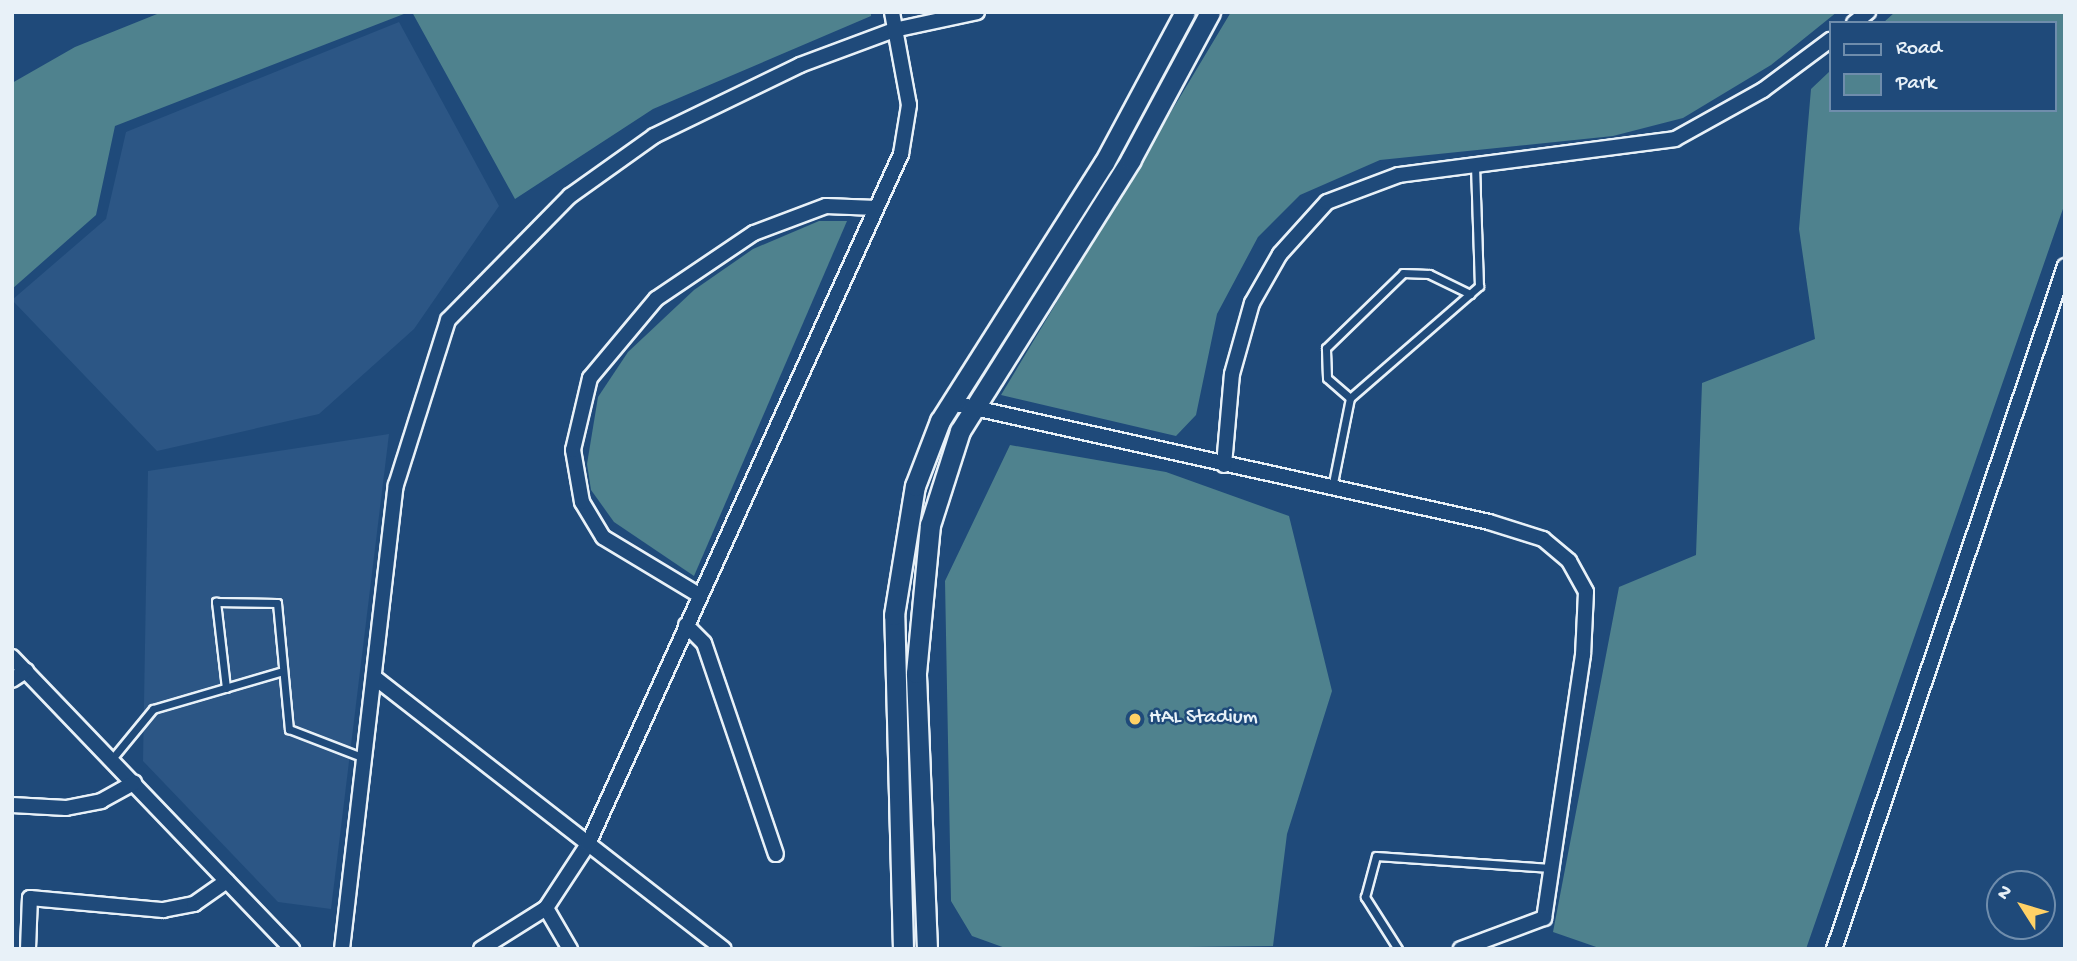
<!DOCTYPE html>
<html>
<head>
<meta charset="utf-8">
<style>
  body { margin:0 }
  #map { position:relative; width:2077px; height:961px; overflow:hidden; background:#1f4a7a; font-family:"Gochi Hand",sans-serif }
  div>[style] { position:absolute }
  .built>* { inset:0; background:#2c5685 }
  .green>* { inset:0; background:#4f828e }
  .roads { filter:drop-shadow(2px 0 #e8f1f8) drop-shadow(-2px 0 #e8f1f8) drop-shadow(0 2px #e8f1f8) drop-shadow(0 -2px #e8f1f8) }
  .lane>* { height:7px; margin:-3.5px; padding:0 3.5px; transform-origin:3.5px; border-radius:3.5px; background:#1f4a7a }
  .street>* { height:14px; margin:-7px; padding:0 7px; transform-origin:7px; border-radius:7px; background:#1f4a7a }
  .secondary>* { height:19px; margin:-9.5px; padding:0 9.5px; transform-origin:9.5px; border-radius:9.5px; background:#1f4a7a }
  .dots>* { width:19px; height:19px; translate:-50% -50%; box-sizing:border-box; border:4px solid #1f4a7a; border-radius:50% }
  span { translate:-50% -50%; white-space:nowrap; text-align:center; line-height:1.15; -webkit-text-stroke:5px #1f4a7a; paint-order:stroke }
  .poi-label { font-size:21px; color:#e8f1f8 }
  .left { translate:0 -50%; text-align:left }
  .frame { position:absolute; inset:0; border:14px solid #e8f1f8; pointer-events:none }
  .legend { position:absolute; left:1829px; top:21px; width:228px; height:91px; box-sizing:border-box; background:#1f4a7a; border:2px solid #6f8dac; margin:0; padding:9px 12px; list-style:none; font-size:21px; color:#e8f1f8 }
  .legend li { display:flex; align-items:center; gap:14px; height:35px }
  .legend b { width:35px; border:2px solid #6f8dac }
  .north { position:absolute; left:1986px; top:870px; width:70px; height:70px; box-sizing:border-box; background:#1f4a7a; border:2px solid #6f8dac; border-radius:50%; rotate:307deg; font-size:19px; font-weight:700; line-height:28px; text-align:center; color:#e8f1f8 }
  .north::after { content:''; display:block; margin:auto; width:24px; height:32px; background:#ffd166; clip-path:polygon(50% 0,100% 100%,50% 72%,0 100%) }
</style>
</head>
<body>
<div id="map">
  <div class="built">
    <i style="clip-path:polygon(399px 22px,499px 206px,414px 329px,319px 414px,157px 451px,12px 300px,106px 219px,126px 132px)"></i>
    <i style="clip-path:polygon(389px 434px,331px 909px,278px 902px,143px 761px,148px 471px)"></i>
  </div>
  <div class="green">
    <i style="clip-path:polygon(162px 12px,409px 12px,115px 126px,96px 215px,12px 289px,12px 83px,75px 47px)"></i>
    <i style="clip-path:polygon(412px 12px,871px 12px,871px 16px,653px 109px,515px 199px)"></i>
    <i style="clip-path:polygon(1231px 12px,1837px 12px,1771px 65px,1683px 118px,1613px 136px,1380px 160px,1300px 195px,1258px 237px,1217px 314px,1196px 415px,1176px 436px,1001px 395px)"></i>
    <i style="clip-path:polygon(1895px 12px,2065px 12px,2065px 203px,1806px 949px,1602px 949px,1553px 932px,1619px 587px,1696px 555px,1702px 383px,1815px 339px,1799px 229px,1811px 89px,1830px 71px,1830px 110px,2054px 110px,2054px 23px,1883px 23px)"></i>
    <i style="clip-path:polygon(819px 221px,847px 221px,694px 576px,614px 522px,591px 490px,587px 464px,598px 397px,628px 352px,694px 290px,753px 249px)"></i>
    <i style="clip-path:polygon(1010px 445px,1166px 472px,1289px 516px,1332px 691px,1287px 834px,1273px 946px,1008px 949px,972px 936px,951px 901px,945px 581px)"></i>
  </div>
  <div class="roads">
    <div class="lane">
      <i style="left:1350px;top:398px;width:30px;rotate:-139deg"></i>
      <i style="left:1327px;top:378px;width:30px;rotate:-92deg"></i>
      <i style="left:1326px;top:348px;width:107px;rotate:-44.2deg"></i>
      <i style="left:1403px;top:273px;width:26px;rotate:2deg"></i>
      <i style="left:1429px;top:274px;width:46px;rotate:26deg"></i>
      <i style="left:1332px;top:488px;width:92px;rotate:-78.7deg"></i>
      <i style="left:1350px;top:398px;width:171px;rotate:-41deg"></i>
      <i style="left:1479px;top:286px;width:120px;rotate:-91.9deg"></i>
      <i style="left:226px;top:688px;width:87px;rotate:-96.6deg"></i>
      <i style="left:216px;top:602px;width:61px;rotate:0.9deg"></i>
      <i style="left:277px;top:603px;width:127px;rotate:84.6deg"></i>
      <i style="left:289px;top:729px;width:80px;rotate:21.1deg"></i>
      <i style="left:111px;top:760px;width:66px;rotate:-50.5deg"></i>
      <i style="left:153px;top:709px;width:135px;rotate:-16.3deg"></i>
      <i style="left:1398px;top:949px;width:62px;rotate:-122.4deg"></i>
      <i style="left:1365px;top:897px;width:42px;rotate:-75deg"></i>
      <i style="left:1376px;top:856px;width:175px;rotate:3.9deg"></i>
    </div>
    <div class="street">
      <i style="left:1854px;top:23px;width:18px;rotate:-38deg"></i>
      <i style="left:952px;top:403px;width:550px;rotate:12.49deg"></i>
      <i style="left:1489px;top:522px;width:57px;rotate:17.5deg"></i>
      <i style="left:1543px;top:539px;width:34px;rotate:40deg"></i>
      <i style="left:1569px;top:561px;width:35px;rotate:61deg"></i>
      <i style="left:1586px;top:592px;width:63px;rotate:92.7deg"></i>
      <i style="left:1583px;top:655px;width:266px;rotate:98.4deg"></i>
      <i style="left:1544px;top:918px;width:89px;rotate:159.5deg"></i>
      <i style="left:1224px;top:465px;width:91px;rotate:-85deg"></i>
      <i style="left:1232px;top:374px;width:74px;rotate:-74.3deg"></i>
      <i style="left:1252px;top:303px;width:56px;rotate:-60.3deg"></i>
      <i style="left:1280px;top:254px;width:70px;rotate:-47.9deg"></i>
      <i style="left:1327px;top:202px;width:77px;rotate:-20.6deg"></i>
      <i style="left:1399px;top:175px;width:278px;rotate:-7.4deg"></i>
      <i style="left:1675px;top:139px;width:101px;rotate:-29.1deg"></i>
      <i style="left:1763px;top:90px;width:84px;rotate:-36.7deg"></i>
      <i style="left:699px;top:595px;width:112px;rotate:-148.9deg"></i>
      <i style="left:603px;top:537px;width:41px;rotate:-121deg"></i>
      <i style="left:582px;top:502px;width:53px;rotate:-99.8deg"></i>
      <i style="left:573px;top:450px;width:74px;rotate:-76.7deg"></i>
      <i style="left:590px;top:378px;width:103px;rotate:-50.1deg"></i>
      <i style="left:656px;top:299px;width:118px;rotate:-34deg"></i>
      <i style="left:754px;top:233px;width:77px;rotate:-20.6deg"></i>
      <i style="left:826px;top:206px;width:50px;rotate:2.3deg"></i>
      <i style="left:686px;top:625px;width:25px;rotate:45deg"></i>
      <i style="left:704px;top:643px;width:223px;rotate:71.2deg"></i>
      <i style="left:12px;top:657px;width:405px;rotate:46.2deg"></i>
      <i style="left:374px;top:677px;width:443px;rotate:37.9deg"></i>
      <i style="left:12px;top:680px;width:17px;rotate:-33deg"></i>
      <i style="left:12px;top:805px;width:54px;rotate:3.2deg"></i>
      <i style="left:66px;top:808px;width:36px;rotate:-11deg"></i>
      <i style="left:101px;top:801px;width:38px;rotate:-29deg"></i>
      <i style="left:546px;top:908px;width:48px;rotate:59.7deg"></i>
      <i style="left:28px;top:949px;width:51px;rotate:-87.8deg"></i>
      <i style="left:30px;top:898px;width:134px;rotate:5.2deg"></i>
      <i style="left:163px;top:910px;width:32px;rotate:-11deg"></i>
      <i style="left:194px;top:904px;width:40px;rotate:-34.9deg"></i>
      <i style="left:342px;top:949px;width:467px;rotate:-83.4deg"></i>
      <i style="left:396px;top:485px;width:173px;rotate:-72.5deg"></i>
      <i style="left:448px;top:320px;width:174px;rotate:-45.5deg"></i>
      <i style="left:570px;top:196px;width:103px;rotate:-35.5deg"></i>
      <i style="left:654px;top:136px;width:162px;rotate:-25.9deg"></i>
      <i style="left:800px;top:65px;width:100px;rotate:-20.4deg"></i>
      <i style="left:894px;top:30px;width:85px;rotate:-12.2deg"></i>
      <i style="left:481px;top:949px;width:77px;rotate:-32.2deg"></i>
      <i style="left:546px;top:908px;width:77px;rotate:-56.7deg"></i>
      <i style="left:588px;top:844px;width:758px;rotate:-65.6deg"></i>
      <i style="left:901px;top:154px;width:50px;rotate:-80.7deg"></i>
      <i style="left:909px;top:105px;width:95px;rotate:-100.4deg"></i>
      <i style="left:1834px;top:949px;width:721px;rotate:-71.31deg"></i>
    </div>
    <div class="secondary">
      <i style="left:903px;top:949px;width:334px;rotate:-91.5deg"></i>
      <i style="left:894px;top:615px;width:131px;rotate:-80.8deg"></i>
      <i style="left:915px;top:486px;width:70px;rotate:-69deg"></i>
      <i style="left:940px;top:421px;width:306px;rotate:-57.6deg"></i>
      <i style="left:1104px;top:163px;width:171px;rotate:-61.8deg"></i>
      <i style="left:927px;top:949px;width:276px;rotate:-92.3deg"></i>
      <i style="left:916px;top:673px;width:149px;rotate:-84.6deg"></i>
      <i style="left:930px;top:525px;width:99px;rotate:-72.3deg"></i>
      <i style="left:960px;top:431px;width:321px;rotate:-57.8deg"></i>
      <i style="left:1131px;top:159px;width:167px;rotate:-61.7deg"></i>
    </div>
  </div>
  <div class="dots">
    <i style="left:1135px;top:719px;background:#ffd166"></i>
  </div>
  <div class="poi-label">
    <span class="left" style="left:1149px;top:719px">HAL Stadium</span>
  </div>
  <div class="frame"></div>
  <ul class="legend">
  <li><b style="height:9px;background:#1f4a7a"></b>Road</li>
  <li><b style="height:19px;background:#4f828e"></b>Park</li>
  </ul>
  <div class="north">N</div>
</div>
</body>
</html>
